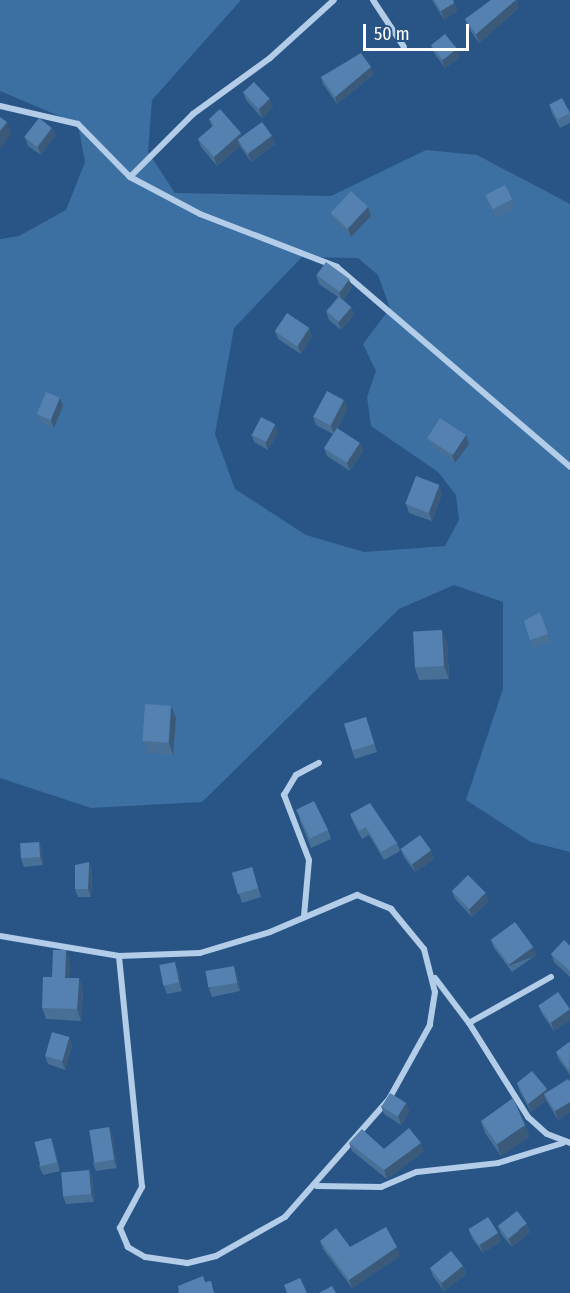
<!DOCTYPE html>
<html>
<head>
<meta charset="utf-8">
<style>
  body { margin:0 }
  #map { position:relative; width:570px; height:1293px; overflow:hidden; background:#285586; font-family:"Fira Sans Condensed",sans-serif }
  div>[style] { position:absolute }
  .green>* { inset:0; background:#3c6fa2 }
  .minor>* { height:6px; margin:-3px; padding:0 3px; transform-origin:3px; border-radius:3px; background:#b3cde8 }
  .wall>* { inset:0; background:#486f96 }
  .shaded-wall>* { inset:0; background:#3b5a7a; transform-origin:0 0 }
  .building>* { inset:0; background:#5481af; transform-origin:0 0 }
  span { translate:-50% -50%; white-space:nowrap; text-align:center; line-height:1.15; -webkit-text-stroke:6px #285586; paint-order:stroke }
  .scale { position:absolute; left:363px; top:24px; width:106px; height:27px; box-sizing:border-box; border:3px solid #fff; border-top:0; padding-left:8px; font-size:18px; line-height:21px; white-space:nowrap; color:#fff; -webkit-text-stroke:4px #285586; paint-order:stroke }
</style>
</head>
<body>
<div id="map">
  <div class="green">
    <i style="clip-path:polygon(evenodd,0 0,241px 0,152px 100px,148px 152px,175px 193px,331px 196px,426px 150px,477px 155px,570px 204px,570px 852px,531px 842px,466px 800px,503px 689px,503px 602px,454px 585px,399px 609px,202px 802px,91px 808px,0 778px,0 239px,19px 236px,66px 210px,85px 162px,78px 124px,0 91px,0 0,302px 257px,358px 258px,378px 275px,390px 308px,363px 344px,376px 371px,367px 397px,371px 426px,438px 472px,456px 495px,459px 520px,445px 546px,364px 552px,306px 535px,235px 489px,215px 434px,234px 328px,302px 257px)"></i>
  </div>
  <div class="minor">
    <i style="left:373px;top:0;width:56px;rotate:56.6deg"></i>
    <i style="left:0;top:106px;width:80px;rotate:13deg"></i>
    <i style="left:78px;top:124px;width:74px;rotate:45.5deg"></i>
    <i style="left:130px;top:177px;width:79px;rotate:27.9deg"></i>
    <i style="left:200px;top:214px;width:147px;rotate:21.1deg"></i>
    <i style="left:337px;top:267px;width:307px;rotate:40.6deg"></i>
    <i style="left:130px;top:177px;width:89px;rotate:-45deg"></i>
    <i style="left:193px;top:114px;width:95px;rotate:-36deg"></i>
    <i style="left:270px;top:58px;width:86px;rotate:-42.2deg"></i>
    <i style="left:304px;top:916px;width:56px;rotate:-84.9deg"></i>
    <i style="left:309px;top:860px;width:70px;rotate:-111deg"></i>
    <i style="left:284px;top:795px;width:23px;rotate:-59deg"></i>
    <i style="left:296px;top:775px;width:26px;rotate:-28deg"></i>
    <i style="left:0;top:936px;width:121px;rotate:9.5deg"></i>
    <i style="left:119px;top:956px;width:81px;rotate:-2.1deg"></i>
    <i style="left:200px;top:953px;width:73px;rotate:-16.7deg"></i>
    <i style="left:270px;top:932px;width:95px;rotate:-23deg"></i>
    <i style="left:357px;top:895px;width:37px;rotate:22deg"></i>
    <i style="left:391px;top:909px;width:52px;rotate:50.5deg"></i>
    <i style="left:424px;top:949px;width:44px;rotate:75.7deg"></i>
    <i style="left:435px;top:992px;width:33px;rotate:99deg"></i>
    <i style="left:430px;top:1025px;width:85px;rotate:119deg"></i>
    <i style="left:389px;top:1099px;width:157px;rotate:131.4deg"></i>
    <i style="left:285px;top:1217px;width:79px;rotate:150.5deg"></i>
    <i style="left:216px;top:1256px;width:30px;rotate:166deg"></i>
    <i style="left:187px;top:1263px;width:42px;rotate:-171.9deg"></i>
    <i style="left:145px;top:1257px;width:20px;rotate:-150deg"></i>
    <i style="left:128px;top:1247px;width:21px;rotate:-113deg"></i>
    <i style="left:120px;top:1228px;width:47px;rotate:-61.8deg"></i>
    <i style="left:142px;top:1187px;width:232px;rotate:-95.7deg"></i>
    <i style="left:435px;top:978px;width:56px;rotate:52.9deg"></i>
    <i style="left:469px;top:1023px;width:94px;rotate:-29.3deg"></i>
    <i style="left:469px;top:1023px;width:111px;rotate:57.9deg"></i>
    <i style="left:528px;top:1117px;width:25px;rotate:42deg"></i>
    <i style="left:547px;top:1134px;width:25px;rotate:21deg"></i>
    <i style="left:317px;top:1186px;width:64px;rotate:0.9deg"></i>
    <i style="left:381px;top:1187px;width:39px;rotate:-23deg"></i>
    <i style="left:417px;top:1172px;width:81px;rotate:-6.3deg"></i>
    <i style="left:498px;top:1163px;width:68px;rotate:-17.1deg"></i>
  </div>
  <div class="wall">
    <i style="clip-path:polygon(432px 0,453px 0,457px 11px,444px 20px)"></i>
    <i style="clip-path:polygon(519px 8px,479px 43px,468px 27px,465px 19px)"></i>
    <i style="clip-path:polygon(431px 45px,460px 57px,445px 68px,434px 53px)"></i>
    <i style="clip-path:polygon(374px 74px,337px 104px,323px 84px,321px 77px)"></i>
    <i style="clip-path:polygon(243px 92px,273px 107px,262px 118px,246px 100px)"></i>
    <i style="clip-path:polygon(549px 104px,570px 113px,570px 123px,560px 128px,552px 113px)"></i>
    <i style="clip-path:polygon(209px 119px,241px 133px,242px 136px,275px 144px,251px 162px,240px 146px,217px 166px,201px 147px,198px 139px,212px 127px)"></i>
    <i style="clip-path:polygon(52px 128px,55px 136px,41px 155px,28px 146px,25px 138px)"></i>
    <i style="clip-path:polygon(485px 195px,512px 199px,515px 208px,496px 218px,488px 204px)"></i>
    <i style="clip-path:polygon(368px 207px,371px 216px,351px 237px,334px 221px,331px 213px)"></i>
    <i style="clip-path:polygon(316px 275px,352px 287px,343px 300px,351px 307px,354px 315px,341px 330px,329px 320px,326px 311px,338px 297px,319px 284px)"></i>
    <i style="clip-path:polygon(275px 331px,312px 336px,301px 354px,278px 339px)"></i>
    <i style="clip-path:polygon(60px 398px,63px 406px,54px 428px,40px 422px,37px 414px)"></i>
    <i style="clip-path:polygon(344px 400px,347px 409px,337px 429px,360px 443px,363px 451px,350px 471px,327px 456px,324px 448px,333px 434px,316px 425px,313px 416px)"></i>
    <i style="clip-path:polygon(278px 432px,268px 450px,254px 442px,251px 434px)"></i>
    <i style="clip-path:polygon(466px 435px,469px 444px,455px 463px,432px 447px,429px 439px)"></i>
    <i style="clip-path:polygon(442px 493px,432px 521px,409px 513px,406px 504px)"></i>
    <i style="clip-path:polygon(540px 612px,551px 642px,533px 648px,530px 640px)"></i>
    <i style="clip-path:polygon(447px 642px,449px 679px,419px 680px,415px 668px)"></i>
    <i style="clip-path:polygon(366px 717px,377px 752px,355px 759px,352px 751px)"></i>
    <i style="clip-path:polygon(176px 718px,173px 755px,148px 753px,143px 741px)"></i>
    <i style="clip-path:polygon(350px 814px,397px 843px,400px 851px,384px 860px,369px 835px,362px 839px,353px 822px)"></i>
    <i style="clip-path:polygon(299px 818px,328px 830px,331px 839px,311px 848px)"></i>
    <i style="clip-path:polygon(39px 842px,42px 851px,43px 865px,24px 867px,21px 859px)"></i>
    <i style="clip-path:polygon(401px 849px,434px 859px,415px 872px,404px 857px)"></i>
    <i style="clip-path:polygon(89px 862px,92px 870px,91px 897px,78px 897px,75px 889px)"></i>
    <i style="clip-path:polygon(252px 867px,261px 897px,242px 903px,239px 894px)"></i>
    <i style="clip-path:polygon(452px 891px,489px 901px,472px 917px,455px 899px)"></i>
    <i style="clip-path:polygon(491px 940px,536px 955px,512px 972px,494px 948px)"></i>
    <i style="clip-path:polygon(570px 946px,570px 977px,554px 962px,551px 954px)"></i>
    <i style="clip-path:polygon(66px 950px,70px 961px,69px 978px,79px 978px,83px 990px,81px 1021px,46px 1019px,42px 1008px,52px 977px)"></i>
    <i style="clip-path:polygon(178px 970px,182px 991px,167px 994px,164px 986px)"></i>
    <i style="clip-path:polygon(237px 974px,240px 991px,212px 997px,209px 989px)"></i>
    <i style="clip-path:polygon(539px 1006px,570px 1009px,570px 1020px,554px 1031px,542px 1014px)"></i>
    <i style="clip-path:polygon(69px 1037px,72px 1046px,65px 1070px,48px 1064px,45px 1056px)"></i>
    <i style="clip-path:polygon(570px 1043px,570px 1075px,559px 1060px,556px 1052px)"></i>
    <i style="clip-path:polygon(570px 1082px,570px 1112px,558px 1120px,546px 1100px,531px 1112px,520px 1092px,517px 1083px,547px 1092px)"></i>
    <i style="clip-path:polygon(406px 1103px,409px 1112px,401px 1125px,384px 1114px,381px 1106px)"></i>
    <i style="clip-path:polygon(481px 1121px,525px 1125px,529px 1137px,501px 1156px,485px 1133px)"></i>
    <i style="clip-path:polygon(109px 1127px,112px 1135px,117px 1168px,96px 1171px,93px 1163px)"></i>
    <i style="clip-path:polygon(51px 1138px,54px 1147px,60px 1171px,43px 1175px,39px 1166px)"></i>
    <i style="clip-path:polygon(349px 1143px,384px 1149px,424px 1151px,387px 1179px,352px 1151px)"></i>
    <i style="clip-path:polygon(89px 1170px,92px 1178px,94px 1202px,66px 1204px,63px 1196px)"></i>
    <i style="clip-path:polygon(498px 1226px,530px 1232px,512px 1247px,501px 1234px)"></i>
    <i style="clip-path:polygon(469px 1230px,498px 1233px,501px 1241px,483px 1253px,472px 1238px)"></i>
    <i style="clip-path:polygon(320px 1241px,350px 1247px,400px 1256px,352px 1288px,323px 1249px)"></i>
    <i style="clip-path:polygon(463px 1266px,466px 1274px,444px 1291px,433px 1276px,430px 1268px)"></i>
  </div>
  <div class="shaded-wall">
    <i style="clip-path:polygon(516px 0,517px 0,519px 8px,479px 43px,476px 34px)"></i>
    <i style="clip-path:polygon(454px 3px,457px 11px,444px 20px,441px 11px)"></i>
    <i style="clip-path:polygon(457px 49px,460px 57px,445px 68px,442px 60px)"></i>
    <i style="clip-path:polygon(371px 67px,374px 74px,337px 104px,335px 97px)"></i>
    <i style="clip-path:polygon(270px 99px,273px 107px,262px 118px,259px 109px)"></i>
    <i style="clip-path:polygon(7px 122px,11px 134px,0 149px,0 131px)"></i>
    <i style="clip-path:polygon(52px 128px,55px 136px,41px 155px,38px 147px)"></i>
    <i style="clip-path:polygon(241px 133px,244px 142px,238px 140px,240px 146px,217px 166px,214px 157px)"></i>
    <i style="clip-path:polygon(272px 136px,275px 144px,251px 162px,248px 154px)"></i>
    <i style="clip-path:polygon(368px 207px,371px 216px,351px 237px,348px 229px)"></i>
    <i style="clip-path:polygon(349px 279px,352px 287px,342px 301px,339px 292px)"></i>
    <i style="clip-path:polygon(351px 307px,354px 315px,341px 330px,338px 322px)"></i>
    <i style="clip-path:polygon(309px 328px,312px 336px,301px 354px,298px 346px)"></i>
    <i style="clip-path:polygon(60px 398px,63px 406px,54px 428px,51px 420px)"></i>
    <i style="clip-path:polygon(344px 400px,347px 409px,334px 434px,331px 426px)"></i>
    <i style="clip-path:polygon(275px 424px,278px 432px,268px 450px,265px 441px)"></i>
    <i style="clip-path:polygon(466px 435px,469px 444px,455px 463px,452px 455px)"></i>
    <i style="clip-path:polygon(360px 443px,363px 451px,350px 471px,347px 463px)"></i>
    <i style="clip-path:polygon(439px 485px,442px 493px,432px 521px,429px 513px)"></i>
    <i style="clip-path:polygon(442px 630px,447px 642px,449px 679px,444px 666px)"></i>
    <i style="clip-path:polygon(171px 706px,176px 718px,173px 755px,169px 743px)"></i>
    <i style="clip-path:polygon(39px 842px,42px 851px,43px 865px,40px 857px)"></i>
    <i style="clip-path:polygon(431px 850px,434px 859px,415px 872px,412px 864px)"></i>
    <i style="clip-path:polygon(89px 862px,92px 870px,91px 897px,88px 889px)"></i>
    <i style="clip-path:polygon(486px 893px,489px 901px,472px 917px,469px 909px)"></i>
    <i style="left:533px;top:947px;width:9px;height:29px;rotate:69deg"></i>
    <i style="clip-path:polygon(66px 950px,70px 961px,69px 989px,65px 978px)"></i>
    <i style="clip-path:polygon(175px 962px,178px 970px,182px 991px,179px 983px)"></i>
    <i style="clip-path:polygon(234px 966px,237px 974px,240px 991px,237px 983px)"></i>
    <i style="clip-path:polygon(79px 978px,83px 990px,81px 1021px,77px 1009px)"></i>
    <i style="clip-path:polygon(570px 1009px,570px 1020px,554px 1031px,551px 1022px)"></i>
    <i style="clip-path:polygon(69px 1037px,72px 1046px,65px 1070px,62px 1061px)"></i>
    <i style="clip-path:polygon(547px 1089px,550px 1097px,544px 1094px,546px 1100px,531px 1112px,528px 1104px)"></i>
    <i style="clip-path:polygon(570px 1102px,570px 1112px,558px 1120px,555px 1111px)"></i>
    <i style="clip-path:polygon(406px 1103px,409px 1112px,401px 1125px,398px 1116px)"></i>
    <i style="clip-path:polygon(525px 1125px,529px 1137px,501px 1156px,497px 1144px)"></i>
    <i style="clip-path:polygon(109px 1127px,112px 1135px,117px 1168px,114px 1160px)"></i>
    <i style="clip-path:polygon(51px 1138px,54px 1147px,60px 1171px,57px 1162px)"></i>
    <i style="clip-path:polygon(421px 1143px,424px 1151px,387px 1179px,384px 1170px)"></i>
    <i style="clip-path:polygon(89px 1170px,92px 1178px,94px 1202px,91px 1194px)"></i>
    <i style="clip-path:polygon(527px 1224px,530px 1232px,512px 1247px,509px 1239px)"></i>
    <i style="clip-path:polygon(498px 1233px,501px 1241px,483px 1253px,480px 1245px)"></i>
    <i style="clip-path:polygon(397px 1247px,400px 1256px,352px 1288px,349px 1280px)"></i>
    <i style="clip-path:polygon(463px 1266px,466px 1274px,444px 1291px,441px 1283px)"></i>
  </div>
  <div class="building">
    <i style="clip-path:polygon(434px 0,453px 0,454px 3px,441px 11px)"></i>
    <i style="clip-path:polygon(491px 0,516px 0,476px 34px,465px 19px)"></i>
    <i style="left:445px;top:34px;width:19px;height:18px;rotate:51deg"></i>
    <i style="clip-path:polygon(361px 53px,371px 67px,335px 97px,321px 77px)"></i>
    <i style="left:254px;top:82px;width:23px;height:15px;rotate:47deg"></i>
    <i style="left:562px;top:98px;width:17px;height:14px;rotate:62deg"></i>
    <i style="clip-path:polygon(220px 109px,241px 133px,214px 157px,198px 139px,214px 125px,209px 119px)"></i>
    <i style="clip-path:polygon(0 117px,7px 122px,0 131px)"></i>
    <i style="left:39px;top:118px;width:16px;height:24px;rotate:38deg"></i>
    <i style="left:262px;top:122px;width:17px;height:30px;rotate:54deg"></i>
    <i style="left:505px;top:185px;width:16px;height:22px;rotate:63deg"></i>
    <i style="left:351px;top:191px;width:23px;height:30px;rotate:43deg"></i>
    <i style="left:326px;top:262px;width:29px;height:16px;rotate:36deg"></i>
    <i style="left:339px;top:297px;width:16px;height:19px;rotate:40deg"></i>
    <i style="left:287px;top:313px;width:27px;height:22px;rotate:34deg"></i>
    <i style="left:327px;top:391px;width:19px;height:29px;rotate:28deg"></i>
    <i style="left:46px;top:392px;width:15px;height:24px;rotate:23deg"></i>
    <i style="left:261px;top:417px;width:16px;height:20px;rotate:27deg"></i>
    <i style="left:440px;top:418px;width:31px;height:24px;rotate:33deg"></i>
    <i style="left:337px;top:428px;width:27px;height:24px;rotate:33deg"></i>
    <i style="left:416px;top:476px;width:25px;height:30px;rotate:21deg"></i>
    <i style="clip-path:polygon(540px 612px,548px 634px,530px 640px,524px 621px)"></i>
    <i style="left:442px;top:630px;width:36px;height:29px;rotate:87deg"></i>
    <i style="left:145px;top:704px;width:26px;height:37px;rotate:4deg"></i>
    <i style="left:366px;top:717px;width:28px;height:23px;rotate:73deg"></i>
    <i style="left:314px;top:801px;width:32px;height:20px;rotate:64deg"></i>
    <i style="clip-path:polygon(370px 803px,397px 843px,381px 852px,366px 827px,359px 831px,350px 814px)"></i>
    <i style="left:420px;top:835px;width:19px;height:24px;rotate:54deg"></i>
    <i style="left:39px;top:842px;width:15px;height:19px;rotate:86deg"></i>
    <i style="clip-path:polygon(89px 862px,88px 889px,75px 889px,75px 865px)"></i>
    <i style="left:252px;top:867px;width:22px;height:21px;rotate:74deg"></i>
    <i style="left:468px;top:875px;width:25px;height:23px;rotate:45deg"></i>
    <i style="left:515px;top:922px;width:31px;height:30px;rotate:54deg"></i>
    <i style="clip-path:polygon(564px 940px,570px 946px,570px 971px,551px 954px)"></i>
    <i style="clip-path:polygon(53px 950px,66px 950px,65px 978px,79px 978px,77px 1009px,42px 1008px,43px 977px,52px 977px)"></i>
    <i style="left:175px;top:962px;width:21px;height:16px;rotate:79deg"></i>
    <i style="left:234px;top:966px;width:17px;height:29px;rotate:80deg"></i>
    <i style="left:558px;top:992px;width:21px;height:24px;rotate:55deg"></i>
    <i style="left:52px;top:1032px;width:18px;height:25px;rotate:16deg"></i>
    <i style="clip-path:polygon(569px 1042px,570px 1043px,569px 1070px,556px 1052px)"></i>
    <i style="clip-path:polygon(532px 1071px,547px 1089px,528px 1104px,517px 1083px)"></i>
    <i style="clip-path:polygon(568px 1079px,570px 1082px,570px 1102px,555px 1111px,544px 1094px)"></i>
    <i style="left:390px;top:1093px;width:19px;height:16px;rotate:32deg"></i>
    <i style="clip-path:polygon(513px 1098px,525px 1125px,497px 1144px,481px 1121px)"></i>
    <i style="left:109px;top:1127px;width:33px;height:20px;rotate:81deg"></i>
    <i style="clip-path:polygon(409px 1128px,421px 1143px,384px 1170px,349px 1143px,362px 1129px,384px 1149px)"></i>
    <i style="left:51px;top:1138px;width:25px;height:17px;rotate:76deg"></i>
    <i style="left:89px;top:1170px;width:24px;height:28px;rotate:85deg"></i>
    <i style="left:517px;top:1211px;width:16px;height:24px;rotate:52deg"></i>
    <i style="left:488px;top:1217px;width:19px;height:23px;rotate:58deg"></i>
    <i style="clip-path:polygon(386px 1227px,397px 1247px,349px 1280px,320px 1241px,336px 1228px,350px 1247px)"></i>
    <i style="left:451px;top:1251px;width:19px;height:27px;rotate:51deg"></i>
    <i style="clip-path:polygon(203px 1276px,205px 1282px,211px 1281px,214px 1293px,179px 1293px,178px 1286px)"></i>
    <i style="clip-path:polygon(300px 1278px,307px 1293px,287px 1293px,284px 1285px)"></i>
    <i style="clip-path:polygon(332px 1286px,336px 1293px,319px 1293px)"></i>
  </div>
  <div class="scale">50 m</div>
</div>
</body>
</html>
